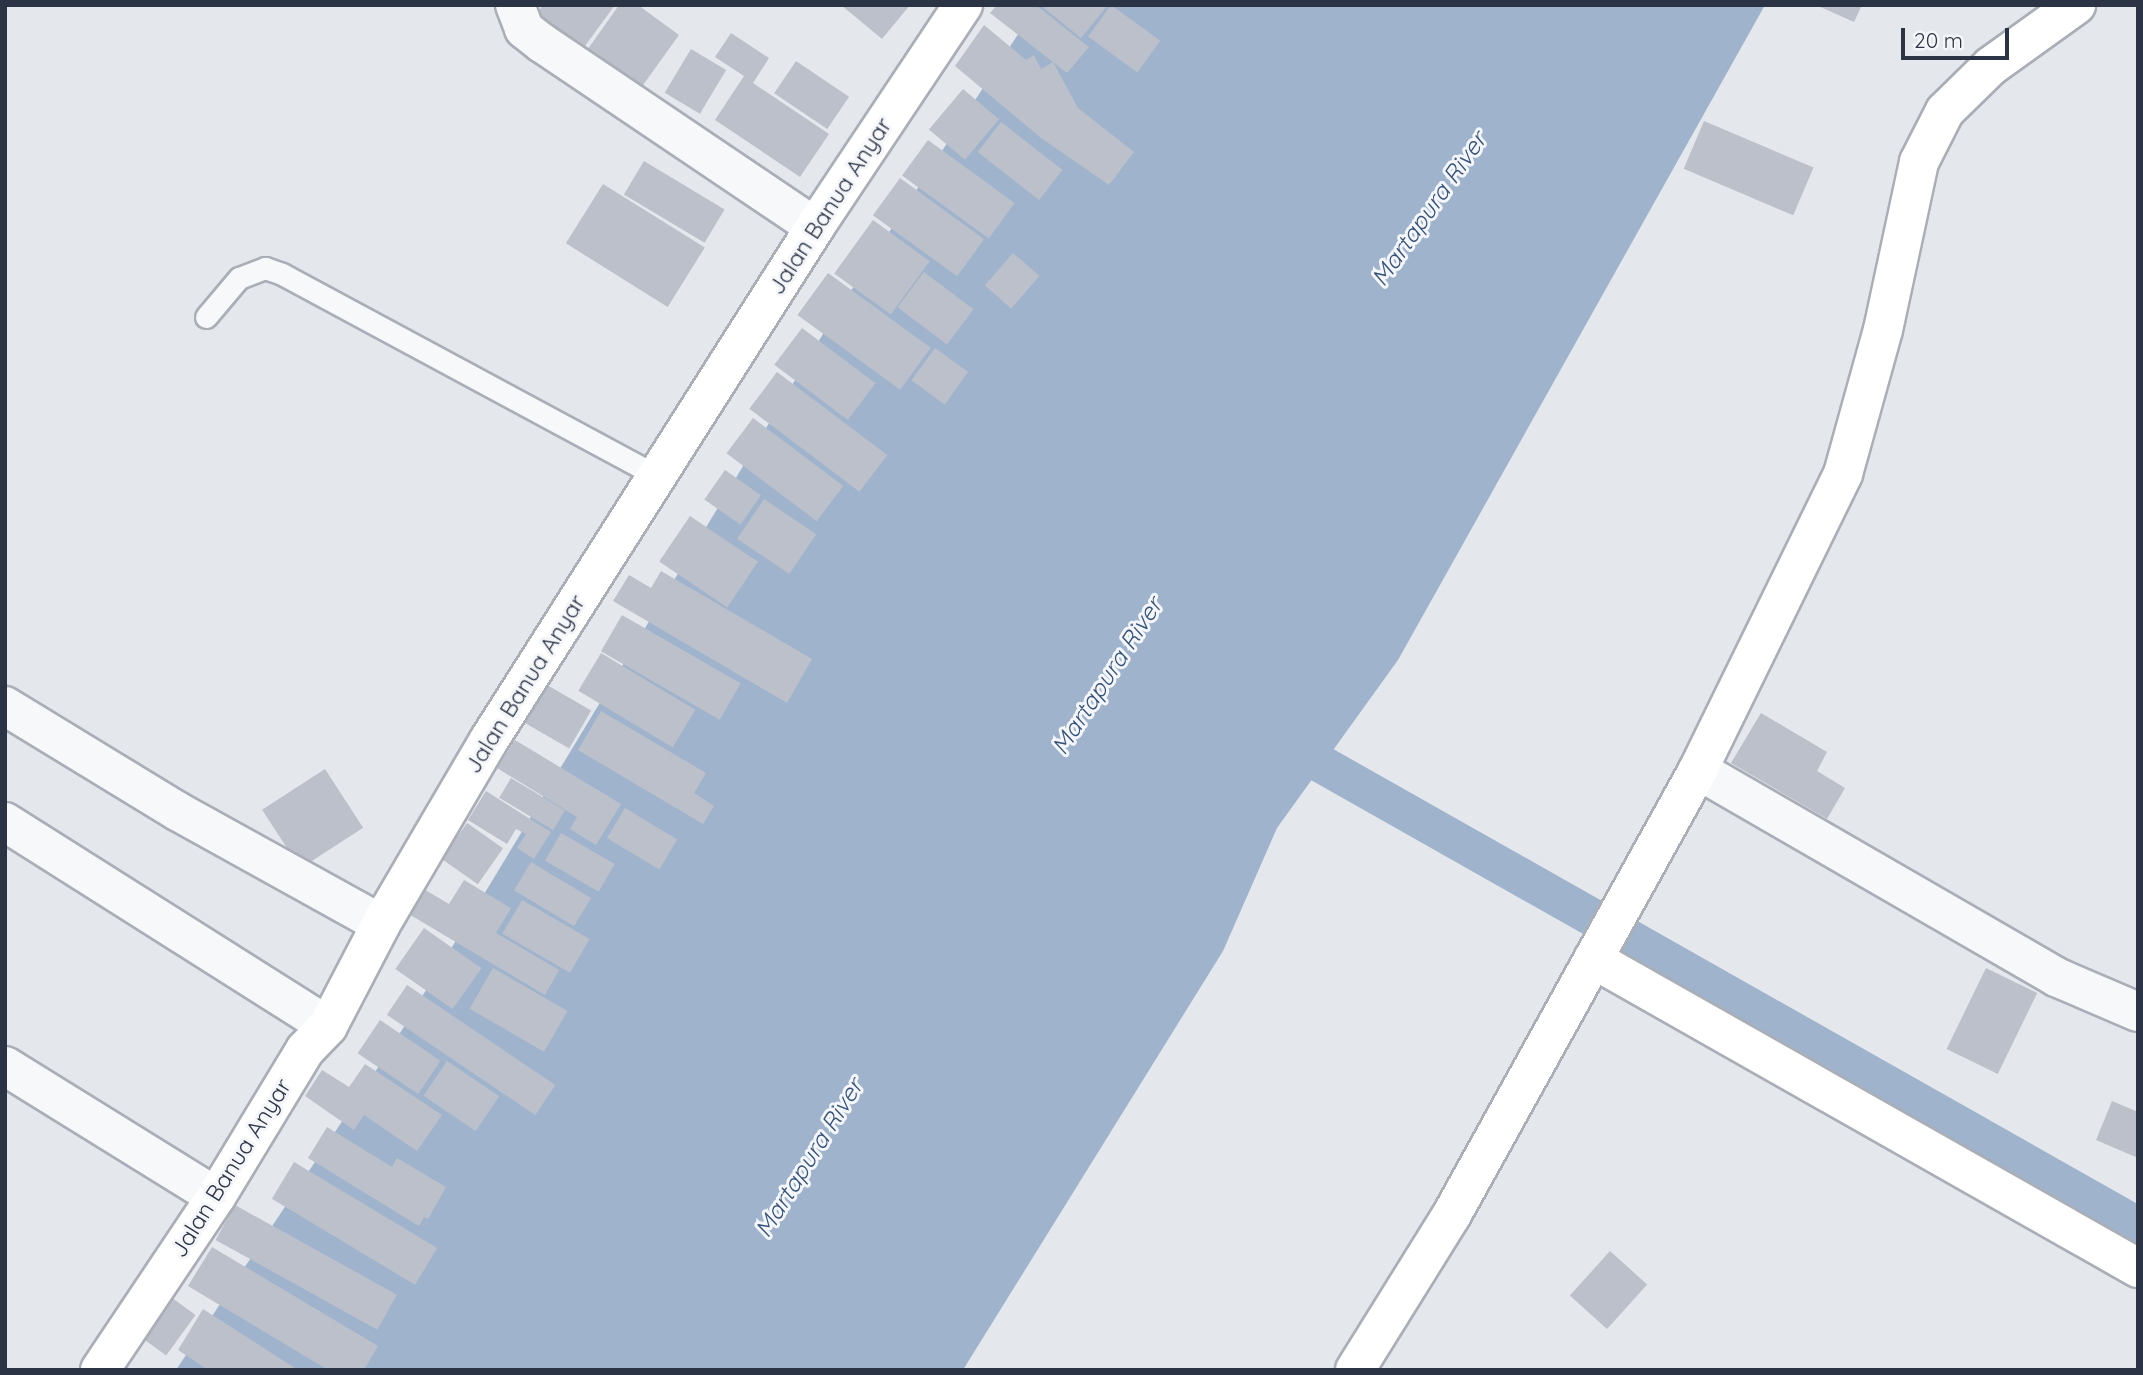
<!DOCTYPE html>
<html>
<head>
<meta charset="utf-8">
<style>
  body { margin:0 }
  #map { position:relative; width:2143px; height:1375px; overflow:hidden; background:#e4e7ec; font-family:Quicksand,sans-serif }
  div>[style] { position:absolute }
  .water>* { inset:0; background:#9fb4cc }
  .canal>* { height:38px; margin:-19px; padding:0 19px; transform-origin:19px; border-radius:19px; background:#9fb4cc }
  .building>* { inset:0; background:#bbc0ca; transform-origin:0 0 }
  .roads { filter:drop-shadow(2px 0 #a9aeb7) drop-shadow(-2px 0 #a9aeb7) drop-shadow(0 2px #a9aeb7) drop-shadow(0 -2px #a9aeb7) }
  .lane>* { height:21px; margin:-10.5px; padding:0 10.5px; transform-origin:10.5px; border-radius:10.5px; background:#f7f8fa }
  .street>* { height:38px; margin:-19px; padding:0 19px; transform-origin:19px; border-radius:19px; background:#f7f8fa }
  .secondary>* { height:38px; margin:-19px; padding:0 19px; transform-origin:19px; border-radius:19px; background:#fff }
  span { translate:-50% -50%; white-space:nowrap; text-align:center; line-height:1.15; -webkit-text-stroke:6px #f4f6f9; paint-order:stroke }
  .street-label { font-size:23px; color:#2b3445 }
  .water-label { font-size:24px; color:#34527a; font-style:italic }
  .frame { position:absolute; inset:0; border:7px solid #2b3445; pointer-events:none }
  .scale { position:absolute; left:1901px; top:28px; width:108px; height:32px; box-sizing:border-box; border:4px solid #2b3445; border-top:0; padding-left:9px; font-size:21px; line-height:24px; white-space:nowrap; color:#2b3445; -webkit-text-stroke:5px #f4f6f9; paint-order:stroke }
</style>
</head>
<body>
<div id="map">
  <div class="water">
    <i style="clip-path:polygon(1037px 5px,1765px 5px,1398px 660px,1277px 828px,1223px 951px,963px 1370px,176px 1370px,391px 1048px,826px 329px)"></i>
  </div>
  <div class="canal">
    <i style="left:1277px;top:739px;width:989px;rotate:29.49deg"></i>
  </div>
  <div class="building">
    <i style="clip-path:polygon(543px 5px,615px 5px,582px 50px,535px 16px)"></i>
    <i style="clip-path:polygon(619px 5px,638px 5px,679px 35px,638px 92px,585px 53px)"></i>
    <i style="clip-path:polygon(841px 5px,910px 5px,882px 39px)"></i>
    <i style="clip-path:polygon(997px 5px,1036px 5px,1089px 47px,1067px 73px,990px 13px)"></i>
    <i style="clip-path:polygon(1040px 5px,1108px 5px,1081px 38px)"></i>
    <i style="left:1111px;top:5px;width:61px;height:39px;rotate:36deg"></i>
    <i style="clip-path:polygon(1816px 5px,1862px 5px,1854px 22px)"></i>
    <i style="clip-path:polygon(984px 25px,1026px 60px,1034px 55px,1041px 69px,1053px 62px,1078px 108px,1134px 152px,1109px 185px,1041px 138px,955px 66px)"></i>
    <i style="clip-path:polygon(731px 33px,769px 58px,753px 83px,829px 134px,800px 177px,715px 120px,744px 76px,715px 57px)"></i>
    <i style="left:691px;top:49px;width:41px;height:51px;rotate:31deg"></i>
    <i style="left:796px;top:61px;width:64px;height:39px;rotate:34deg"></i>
    <i style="left:963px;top:89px;width:47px;height:53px;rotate:40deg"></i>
    <i style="left:1704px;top:121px;width:119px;height:52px;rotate:23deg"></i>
    <i style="left:1001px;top:122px;width:78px;height:38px;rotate:38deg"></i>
    <i style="left:928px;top:140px;width:107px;height:44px;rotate:36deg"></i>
    <i style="left:644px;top:161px;width:94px;height:39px;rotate:31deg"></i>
    <i style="left:900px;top:178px;width:104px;height:46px;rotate:36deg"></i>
    <i style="left:603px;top:184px;width:120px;height:70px;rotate:32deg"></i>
    <i style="left:873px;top:220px;width:70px;height:66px;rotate:36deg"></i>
    <i style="left:1013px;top:253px;width:35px;height:43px;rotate:41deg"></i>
    <i style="left:924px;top:272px;width:62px;height:44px;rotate:37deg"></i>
    <i style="left:828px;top:273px;width:127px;height:52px;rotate:36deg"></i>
    <i style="left:802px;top:328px;width:92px;height:46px;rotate:37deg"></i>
    <i style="left:935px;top:348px;width:41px;height:40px;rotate:36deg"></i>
    <i style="left:777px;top:372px;width:138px;height:46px;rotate:37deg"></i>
    <i style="left:753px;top:418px;width:113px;height:44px;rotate:37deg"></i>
    <i style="left:725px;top:470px;width:44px;height:36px;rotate:35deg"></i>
    <i style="left:764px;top:499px;width:63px;height:48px;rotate:34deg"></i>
    <i style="left:690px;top:516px;width:82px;height:55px;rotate:34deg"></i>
    <i style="clip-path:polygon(661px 571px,812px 659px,787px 703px,613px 601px,629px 575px,651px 588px)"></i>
    <i style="left:622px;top:615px;width:137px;height:42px;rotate:30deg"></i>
    <i style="left:601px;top:653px;width:110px;height:44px;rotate:31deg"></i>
    <i style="left:547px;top:685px;width:51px;height:44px;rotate:30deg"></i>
    <i style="clip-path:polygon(601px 711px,706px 773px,694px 793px,714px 806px,703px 824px,578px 750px)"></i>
    <i style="clip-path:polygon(1761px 713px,1827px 752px,1817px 771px,1845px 788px,1827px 819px,1731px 763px)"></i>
    <i style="clip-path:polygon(515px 740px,621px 804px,596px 845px,570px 829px,577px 817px,497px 768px)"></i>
    <i style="left:325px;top:769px;width:70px;height:75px;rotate:57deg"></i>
    <i style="left:511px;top:778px;width:63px;height:23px;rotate:31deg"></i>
    <i style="clip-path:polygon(486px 791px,551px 832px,534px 859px,517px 848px,526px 834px,516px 829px,507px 844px,468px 820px)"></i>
    <i style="left:625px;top:808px;width:61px;height:35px;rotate:31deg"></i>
    <i style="left:467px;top:823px;width:44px;height:44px;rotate:35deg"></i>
    <i style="left:561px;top:833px;width:62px;height:32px;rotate:30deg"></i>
    <i style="left:531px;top:862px;width:70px;height:33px;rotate:31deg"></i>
    <i style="clip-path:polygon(464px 880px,511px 908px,496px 933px,559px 970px,545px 995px,407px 913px,422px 888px,449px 904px)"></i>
    <i style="left:522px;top:900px;width:78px;height:39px;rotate:30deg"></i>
    <i style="left:424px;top:928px;width:70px;height:50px;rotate:35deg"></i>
    <i style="left:493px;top:968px;width:86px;height:47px;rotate:30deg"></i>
    <i style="left:1986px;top:968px;width:57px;height:90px;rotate:26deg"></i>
    <i style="left:407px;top:985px;width:179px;height:36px;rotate:34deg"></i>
    <i style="left:380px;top:1020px;width:73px;height:40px;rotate:34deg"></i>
    <i style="left:447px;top:1061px;width:63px;height:42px;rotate:34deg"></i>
    <i style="clip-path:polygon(365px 1064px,442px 1115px,417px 1151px,364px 1115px,354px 1130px,305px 1096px,322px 1070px,349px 1087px)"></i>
    <i style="clip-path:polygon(2112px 1101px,2138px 1112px,2138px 1158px,2096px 1140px)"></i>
    <i style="clip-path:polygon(327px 1127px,392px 1167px,397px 1158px,446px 1187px,428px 1219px,424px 1217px,419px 1226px,308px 1158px)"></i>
    <i style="left:294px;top:1162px;width:167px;height:43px;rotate:31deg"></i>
    <i style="left:235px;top:1205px;width:185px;height:40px;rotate:29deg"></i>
    <i style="clip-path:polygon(212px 1247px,378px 1346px,364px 1370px,328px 1370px,188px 1286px)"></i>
    <i style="left:1610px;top:1251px;width:50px;height:60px;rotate:42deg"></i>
    <i style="left:168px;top:1295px;width:34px;height:50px;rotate:36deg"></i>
    <i style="clip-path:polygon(203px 1309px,298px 1370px,208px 1370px,178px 1350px)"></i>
  </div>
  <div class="roads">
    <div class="lane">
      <i style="left:206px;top:317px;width:51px;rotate:-49.8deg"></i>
      <i style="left:239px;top:278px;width:28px;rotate:-21deg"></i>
      <i style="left:265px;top:268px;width:18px;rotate:19deg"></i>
      <i style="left:282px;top:274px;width:424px;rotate:28.3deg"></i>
    </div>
    <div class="street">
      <i style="left:515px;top:5px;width:26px;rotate:69deg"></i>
      <i style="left:524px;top:29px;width:23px;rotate:38deg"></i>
      <i style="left:542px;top:43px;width:329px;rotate:34deg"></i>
      <i style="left:5px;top:706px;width:202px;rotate:31.4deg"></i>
      <i style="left:177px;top:811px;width:233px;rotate:29deg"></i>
      <i style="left:1698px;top:770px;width:414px;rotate:30deg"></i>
      <i style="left:2056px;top:977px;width:89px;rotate:23.1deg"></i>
      <i style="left:5px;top:822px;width:382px;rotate:32.3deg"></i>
      <i style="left:5px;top:1066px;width:248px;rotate:31.8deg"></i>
    </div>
    <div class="secondary">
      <i style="left:1593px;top:959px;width:627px;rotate:29.55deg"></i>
      <i style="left:100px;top:1370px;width:208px;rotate:-56.2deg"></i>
      <i style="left:216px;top:1197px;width:172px;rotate:-58.8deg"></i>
      <i style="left:305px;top:1050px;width:33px;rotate:-46deg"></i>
      <i style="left:328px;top:1026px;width:115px;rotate:-62.5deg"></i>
      <i style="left:381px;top:924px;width:213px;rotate:-59.6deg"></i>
      <i style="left:489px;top:740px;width:608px;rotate:-57.56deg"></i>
      <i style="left:815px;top:227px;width:267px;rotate:-56.3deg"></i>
      <i style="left:1355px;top:1370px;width:181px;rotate:-58.1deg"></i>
      <i style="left:1451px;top:1216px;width:510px;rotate:-61.02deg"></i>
      <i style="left:1698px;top:770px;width:330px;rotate:-63.9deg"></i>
      <i style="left:1843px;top:474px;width:149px;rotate:-74.5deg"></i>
      <i style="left:1883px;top:330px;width:172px;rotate:-77.9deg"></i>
      <i style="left:1919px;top:162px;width:57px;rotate:-63deg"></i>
      <i style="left:1945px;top:111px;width:64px;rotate:-44.4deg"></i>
      <i style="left:1991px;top:66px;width:105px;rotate:-35.7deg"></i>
    </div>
  </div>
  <div class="street-label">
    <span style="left:830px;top:206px;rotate:-57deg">Jalan Banua Anyar</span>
    <span style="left:525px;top:684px;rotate:-58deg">Jalan Banua Anyar</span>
    <span style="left:231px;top:1168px;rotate:-58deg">Jalan Banua Anyar</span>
  </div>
  <div class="water-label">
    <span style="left:1429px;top:209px;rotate:-55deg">Martapura River</span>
    <span style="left:1107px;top:676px;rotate:-57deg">Martapura River</span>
    <span style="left:809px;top:1158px;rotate:-58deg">Martapura River</span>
  </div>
  <div class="frame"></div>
  <div class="scale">20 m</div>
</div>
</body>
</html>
